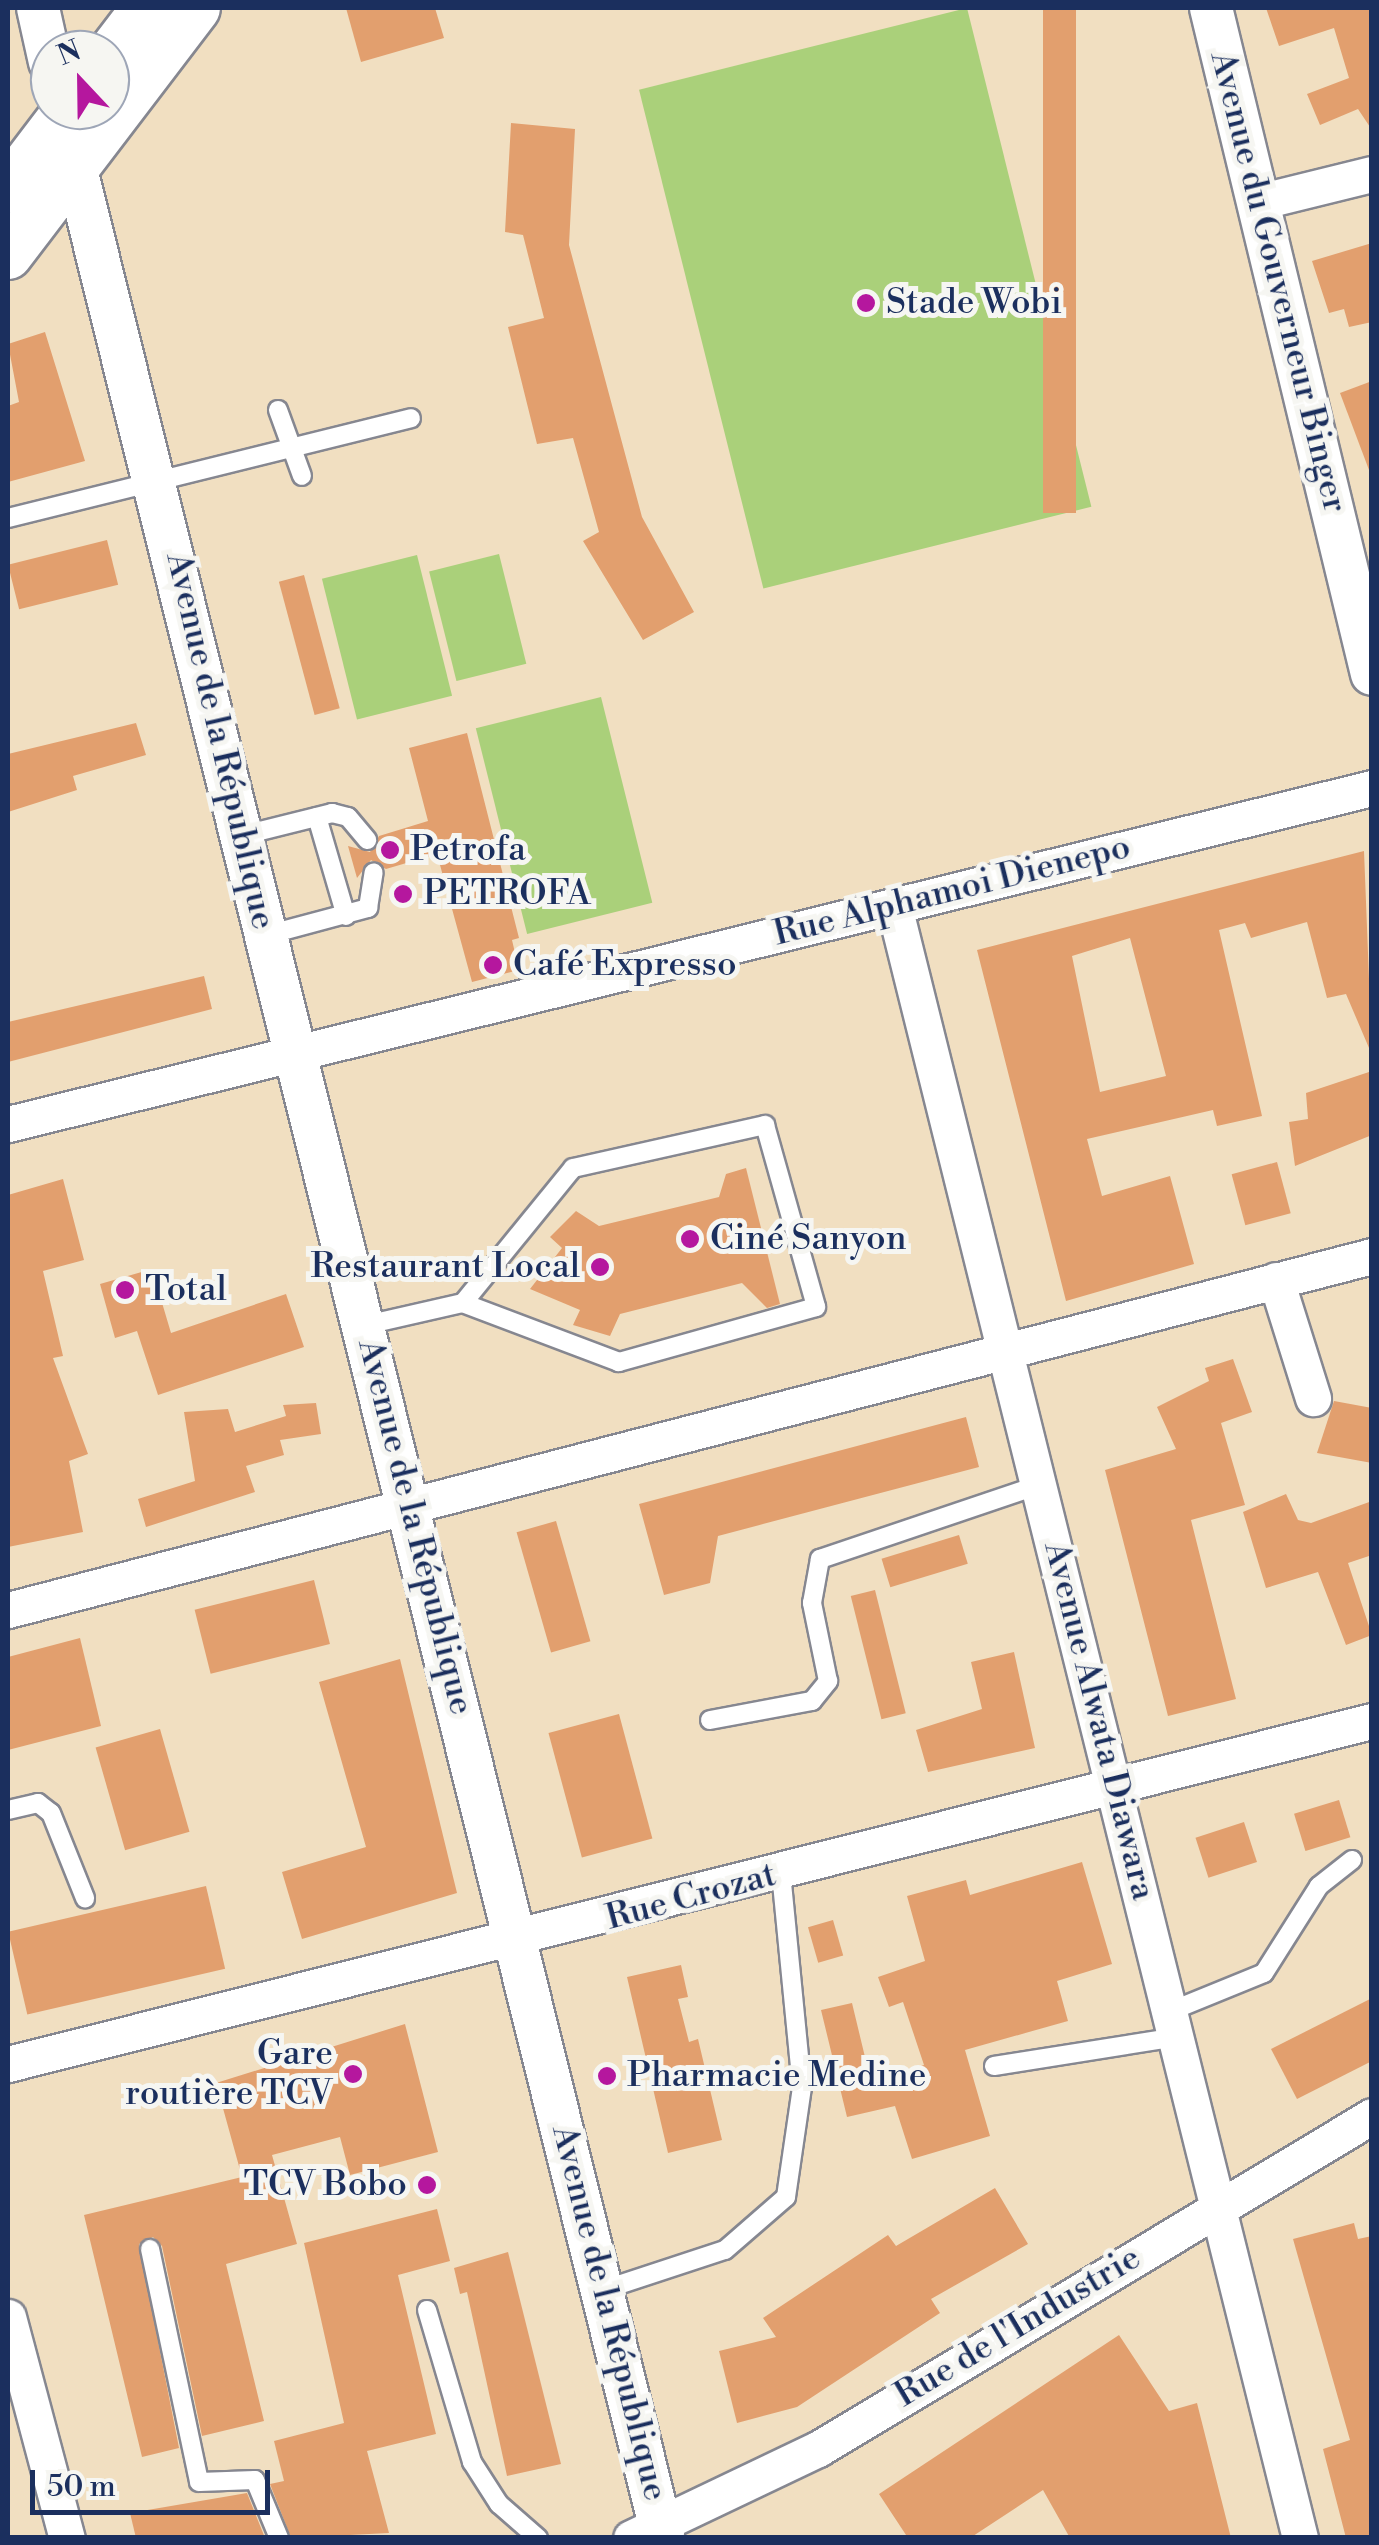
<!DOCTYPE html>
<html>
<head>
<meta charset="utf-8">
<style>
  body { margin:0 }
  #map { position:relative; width:1379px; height:2545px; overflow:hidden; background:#f1dfc1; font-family:"Libre Bodoni",serif }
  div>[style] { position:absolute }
  .green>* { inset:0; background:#aad07a; transform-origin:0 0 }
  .building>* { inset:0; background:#e29f6e; transform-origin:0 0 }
  .roads { filter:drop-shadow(2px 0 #868790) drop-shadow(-2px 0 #868790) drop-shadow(0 2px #868790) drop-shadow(0 -2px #868790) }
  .service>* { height:18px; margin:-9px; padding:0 9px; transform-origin:9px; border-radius:9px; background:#fff }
  .minor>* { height:35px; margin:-17.5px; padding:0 17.5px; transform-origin:17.5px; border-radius:17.5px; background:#fff }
  .tertiary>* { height:42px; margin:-21px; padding:0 21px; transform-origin:21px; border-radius:21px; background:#fff }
  .secondary>* { height:48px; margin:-24px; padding:0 24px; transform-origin:24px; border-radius:24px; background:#fff }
  .dots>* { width:28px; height:28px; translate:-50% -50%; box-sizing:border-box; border:5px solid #f6f6f2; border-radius:50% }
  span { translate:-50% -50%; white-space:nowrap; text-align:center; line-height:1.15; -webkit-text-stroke:10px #f6f6f2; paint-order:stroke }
  .street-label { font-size:35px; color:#1b2f5e }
  .poi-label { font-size:35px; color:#1b2f5e }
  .left { translate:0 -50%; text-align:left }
  .right { translate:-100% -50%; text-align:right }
  .frame { position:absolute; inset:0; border:10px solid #1b2f5e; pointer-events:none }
  .north { position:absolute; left:30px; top:30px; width:100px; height:100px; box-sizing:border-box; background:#f6f6f2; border:2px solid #9ea6b7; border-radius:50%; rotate:338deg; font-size:28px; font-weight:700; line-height:40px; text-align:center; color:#1b2f5e }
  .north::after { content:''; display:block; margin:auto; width:35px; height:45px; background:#b5179e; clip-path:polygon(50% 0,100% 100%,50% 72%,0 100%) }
  .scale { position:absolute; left:30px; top:2470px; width:240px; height:45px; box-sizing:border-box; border:5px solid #1b2f5e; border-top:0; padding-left:12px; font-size:30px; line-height:35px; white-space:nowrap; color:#1b2f5e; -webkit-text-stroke:8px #f6f6f2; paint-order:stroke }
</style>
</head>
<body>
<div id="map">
  <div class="green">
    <i style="left:967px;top:8px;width:514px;height:338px;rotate:76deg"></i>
    <i style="left:499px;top:554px;width:113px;height:72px;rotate:76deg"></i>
    <i style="left:417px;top:555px;width:145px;height:98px;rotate:76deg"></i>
    <i style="left:601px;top:697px;width:212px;height:129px;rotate:76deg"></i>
  </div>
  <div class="building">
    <i style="clip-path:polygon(346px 8px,435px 8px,444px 38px,361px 62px)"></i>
    <i style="left:1043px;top:8px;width:33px;height:505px"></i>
    <i style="clip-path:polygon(1266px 8px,1372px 8px,1372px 130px,1358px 109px,1320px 125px,1307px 94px,1349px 78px,1334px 28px,1279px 46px)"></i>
    <i style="clip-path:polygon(511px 123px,575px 129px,569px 245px,642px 517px,694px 612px,643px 640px,583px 541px,599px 532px,573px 438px,537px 444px,508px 327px,544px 318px,523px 235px,505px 232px)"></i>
    <i style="clip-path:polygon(1372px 243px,1372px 322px,1349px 327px,1344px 309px,1329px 313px,1312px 261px)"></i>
    <i style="clip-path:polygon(45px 332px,85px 461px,8px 482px,8px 406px,19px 402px,8px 344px)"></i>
    <i style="clip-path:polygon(1372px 381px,1372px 470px,1369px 470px,1340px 393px)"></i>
    <i style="left:107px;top:540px;width:46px;height:102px;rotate:76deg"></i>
    <i style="left:304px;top:575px;width:138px;height:26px;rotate:75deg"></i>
    <i style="clip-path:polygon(136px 723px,146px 755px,73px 776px,77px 790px,8px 812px,8px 754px)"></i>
    <i style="clip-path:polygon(467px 733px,519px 938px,512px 940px,519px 970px,472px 982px,437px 854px,386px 869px,371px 860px,357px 878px,348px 846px,370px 852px,379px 836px,428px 821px,409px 748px)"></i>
    <i style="clip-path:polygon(evenodd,1364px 851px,1372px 1055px,1346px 994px,1327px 998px,1307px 922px,1251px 938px,1245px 923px,1219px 930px,1262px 1116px,1217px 1126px,1213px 1110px,1087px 1139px,1102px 1196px,1170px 1176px,1194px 1264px,1066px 1301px,977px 950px,1364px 851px,1130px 938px,1166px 1076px,1100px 1092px,1072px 956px,1130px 938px)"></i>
    <i style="clip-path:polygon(204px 976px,212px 1009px,8px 1062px,8px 1022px)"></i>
    <i style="clip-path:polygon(1372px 1071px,1372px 1135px,1295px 1166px,1289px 1122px,1308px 1119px,1306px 1093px)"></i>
    <i style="left:1277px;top:1162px;width:53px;height:47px;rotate:75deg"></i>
    <i style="clip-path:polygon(746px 1168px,780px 1304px,767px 1308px,742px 1283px,620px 1314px,610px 1336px,573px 1325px,580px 1310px,530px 1289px,562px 1248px,550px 1237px,576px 1211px,599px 1226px,719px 1197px,726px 1174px)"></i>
    <i style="clip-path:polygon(63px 1179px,84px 1260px,43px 1271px,63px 1356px,53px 1358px,88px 1454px,69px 1461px,83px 1532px,8px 1547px,8px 1195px)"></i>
    <i style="clip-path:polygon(152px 1269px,171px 1333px,286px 1294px,304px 1347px,158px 1395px,137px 1331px,115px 1338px,100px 1284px)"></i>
    <i style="clip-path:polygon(1233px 1359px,1252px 1412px,1221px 1423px,1245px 1505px,1191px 1520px,1236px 1699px,1168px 1716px,1105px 1470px,1176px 1449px,1157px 1407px,1209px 1381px,1205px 1368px)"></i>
    <i style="clip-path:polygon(1334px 1401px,1372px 1408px,1372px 1463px,1317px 1453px)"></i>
    <i style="clip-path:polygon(316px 1403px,321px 1434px,280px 1440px,284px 1455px,246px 1466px,255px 1492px,146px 1527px,138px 1499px,195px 1481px,184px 1412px,228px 1409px,235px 1432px,286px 1416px,283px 1405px)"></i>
    <i style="clip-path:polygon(966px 1417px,979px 1467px,718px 1536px,710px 1583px,664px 1595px,639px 1504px)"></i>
    <i style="clip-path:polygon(1286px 1494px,1298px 1520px,1311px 1523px,1372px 1501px,1372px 1555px,1348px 1563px,1372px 1635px,1346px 1645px,1318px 1572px,1266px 1588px,1243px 1512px)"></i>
    <i style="left:556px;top:1521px;width:125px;height:41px;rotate:74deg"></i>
    <i style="left:959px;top:1535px;width:30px;height:81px;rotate:73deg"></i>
    <i style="left:314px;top:1580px;width:66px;height:123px;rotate:76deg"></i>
    <i style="left:875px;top:1590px;width:127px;height:25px;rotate:76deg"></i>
    <i style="clip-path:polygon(80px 1638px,101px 1726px,8px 1750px,8px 1657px)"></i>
    <i style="clip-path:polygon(1014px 1652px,1035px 1748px,928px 1772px,916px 1730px,982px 1709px,971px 1662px)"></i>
    <i style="clip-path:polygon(400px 1659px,457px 1893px,302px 1939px,282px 1872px,366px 1847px,319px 1682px)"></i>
    <i style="left:619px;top:1714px;width:129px;height:73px;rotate:75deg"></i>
    <i style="left:160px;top:1729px;width:107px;height:67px;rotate:74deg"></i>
    <i style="left:1339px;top:1800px;width:39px;height:47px;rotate:73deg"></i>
    <i style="left:1244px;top:1822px;width:42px;height:51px;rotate:72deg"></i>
    <i style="clip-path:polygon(1082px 1862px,1112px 1964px,1057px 1981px,1068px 2021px,965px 2050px,990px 2136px,912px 2159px,895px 2106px,847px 2117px,821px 2010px,852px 2003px,871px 2082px,924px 2065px,903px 2002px,889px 2007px,878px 1977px,925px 1961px,907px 1896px,966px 1880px,970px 1895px)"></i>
    <i style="left:206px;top:1886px;width:85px;height:203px;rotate:77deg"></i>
    <i style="left:833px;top:1920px;width:37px;height:26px;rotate:74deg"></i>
    <i style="clip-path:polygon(681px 1965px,688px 1997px,678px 1999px,689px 2042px,698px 2039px,722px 2140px,668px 2153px,627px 1977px)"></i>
    <i style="clip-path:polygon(1372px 1998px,1372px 2061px,1297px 2099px,1271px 2049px)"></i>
    <i style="clip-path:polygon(405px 2024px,438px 2152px,350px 2175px,340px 2137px,272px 2155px,297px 2244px,226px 2264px,264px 2421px,202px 2436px,162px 2246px,153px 2237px,139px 2244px,179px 2448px,142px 2457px,84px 2215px,242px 2177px,216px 2083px)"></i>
    <i style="clip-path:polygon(995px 2188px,1028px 2244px,931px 2299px,940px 2313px,797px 2407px,737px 2423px,719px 2351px,776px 2337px,763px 2318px,888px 2235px,896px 2246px)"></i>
    <i style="clip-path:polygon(437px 2209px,450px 2261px,398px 2275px,436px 2434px,367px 2451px,389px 2533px,291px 2538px,270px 2484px,284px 2481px,274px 2441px,344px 2423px,304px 2243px)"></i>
    <i style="clip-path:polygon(1354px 2223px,1358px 2239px,1372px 2236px,1372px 2538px,1346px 2538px,1323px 2449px,1350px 2440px,1293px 2239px)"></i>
    <i style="clip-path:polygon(508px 2252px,561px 2464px,507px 2476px,467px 2292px,460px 2294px,454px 2268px)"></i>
    <i style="clip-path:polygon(1119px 2335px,1169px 2411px,1197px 2403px,1231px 2538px,1070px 2538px,1043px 2490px,970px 2538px,908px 2538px,879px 2494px)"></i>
    <i style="clip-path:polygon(247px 2493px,265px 2538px,136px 2538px,130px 2513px)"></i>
  </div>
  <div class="roads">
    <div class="service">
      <i style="left:278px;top:410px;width:70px;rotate:70deg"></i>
      <i style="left:8px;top:518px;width:415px;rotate:-13.9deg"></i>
      <i style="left:317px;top:817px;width:103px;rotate:73.7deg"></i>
      <i style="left:244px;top:835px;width:91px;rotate:-14deg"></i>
      <i style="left:332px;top:813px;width:16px;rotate:14deg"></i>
      <i style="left:348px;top:817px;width:30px;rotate:50deg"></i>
      <i style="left:267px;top:935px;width:105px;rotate:-15deg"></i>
      <i style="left:368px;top:908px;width:36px;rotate:-81deg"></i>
      <i style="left:366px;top:1325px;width:99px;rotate:-12.8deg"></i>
      <i style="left:463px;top:1303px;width:174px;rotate:-50.8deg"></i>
      <i style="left:573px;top:1168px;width:197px;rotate:-12.6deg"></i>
      <i style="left:765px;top:1125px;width:189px;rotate:74.3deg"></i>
      <i style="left:816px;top:1307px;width:205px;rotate:164.4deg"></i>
      <i style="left:619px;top:1362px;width:167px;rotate:-159.3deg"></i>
      <i style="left:710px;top:1720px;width:104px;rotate:-10.6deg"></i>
      <i style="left:812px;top:1701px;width:26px;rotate:-51deg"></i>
      <i style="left:828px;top:1681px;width:80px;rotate:-101.6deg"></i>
      <i style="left:812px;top:1603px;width:45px;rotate:-79.7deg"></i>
      <i style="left:820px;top:1559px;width:233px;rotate:-18.7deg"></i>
      <i style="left:8px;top:1810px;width:31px;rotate:-13deg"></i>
      <i style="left:38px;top:1803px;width:16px;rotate:38deg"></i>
      <i style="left:51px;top:1813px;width:92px;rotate:68.2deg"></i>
      <i style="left:1171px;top:2011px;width:100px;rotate:-22.2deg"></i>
      <i style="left:1264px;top:1973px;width:103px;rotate:-57.7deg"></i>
      <i style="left:1319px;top:1886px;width:42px;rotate:-38.2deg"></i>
      <i style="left:994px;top:2066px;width:186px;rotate:-9deg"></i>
      <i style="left:150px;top:2249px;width:238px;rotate:78.1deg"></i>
      <i style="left:199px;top:2482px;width:56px;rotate:-2deg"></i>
      <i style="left:255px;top:2480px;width:63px;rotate:67.5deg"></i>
      <i style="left:603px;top:2290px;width:128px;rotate:-18.2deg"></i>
      <i style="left:725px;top:2250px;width:81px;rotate:-41deg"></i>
      <i style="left:786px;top:2197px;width:111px;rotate:-81.7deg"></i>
      <i style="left:802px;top:2087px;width:215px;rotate:-95.6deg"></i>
      <i style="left:427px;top:2310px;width:159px;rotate:73.5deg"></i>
      <i style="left:472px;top:2462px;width:50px;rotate:57.3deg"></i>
      <i style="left:499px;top:2504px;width:52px;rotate:41.1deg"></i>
    </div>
    <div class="minor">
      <i style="left:1258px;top:202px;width:117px;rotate:-13.8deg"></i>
      <i style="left:894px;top:906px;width:1682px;rotate:76.03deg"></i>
      <i style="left:8px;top:1124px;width:1405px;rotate:-13.84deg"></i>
      <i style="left:1276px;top:1280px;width:124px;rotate:72.6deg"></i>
      <i style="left:8px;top:1610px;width:1409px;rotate:-14.55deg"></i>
      <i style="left:8px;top:2064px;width:1406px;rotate:-14.12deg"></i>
      <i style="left:8px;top:2317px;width:229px;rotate:75.1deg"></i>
      <i style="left:631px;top:2538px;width:207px;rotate:-25.5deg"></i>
      <i style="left:818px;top:2449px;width:646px;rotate:-31.01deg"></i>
    </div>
    <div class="tertiary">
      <i style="left:38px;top:8px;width:55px;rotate:77.5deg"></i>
      <i style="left:1211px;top:8px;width:685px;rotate:76.41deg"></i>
      <i style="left:69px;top:141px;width:2470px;rotate:76.08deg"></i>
    </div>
    <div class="secondary">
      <i style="left:110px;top:55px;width:59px;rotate:-52.5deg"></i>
      <i style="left:8px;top:189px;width:99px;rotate:-52.8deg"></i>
      <i style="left:8px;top:255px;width:310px;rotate:-52.7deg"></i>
    </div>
  </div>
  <div class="dots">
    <i style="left:866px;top:303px;background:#b5179e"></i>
    <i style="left:390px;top:850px;background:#b5179e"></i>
    <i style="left:403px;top:894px;background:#b5179e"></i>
    <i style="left:493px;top:965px;background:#b5179e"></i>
    <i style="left:690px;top:1239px;background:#b5179e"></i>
    <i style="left:600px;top:1267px;background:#b5179e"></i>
    <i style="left:125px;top:1290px;background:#b5179e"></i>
    <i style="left:353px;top:2074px;background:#b5179e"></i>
    <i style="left:607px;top:2076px;background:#b5179e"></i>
    <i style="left:427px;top:2185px;background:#b5179e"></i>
  </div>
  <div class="street-label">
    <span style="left:1278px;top:282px;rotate:76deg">Avenue du Gouverneur Binger</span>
    <span style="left:220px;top:741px;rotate:77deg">Avenue de la République</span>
    <span style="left:952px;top:891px;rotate:-14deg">Rue Alphamoi Dienepo</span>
    <span style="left:415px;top:1527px;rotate:76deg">Avenue de la République</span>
    <span style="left:1099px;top:1721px;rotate:76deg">Avenue Alwata Diawara</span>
    <span style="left:691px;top:1897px;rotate:-15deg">Rue Crozat</span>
    <span style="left:609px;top:2313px;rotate:76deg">Avenue de la République</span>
    <span style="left:1018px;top:2327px;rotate:-31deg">Rue de l'Industrie</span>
  </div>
  <div class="poi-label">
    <span class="left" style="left:886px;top:303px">Stade Wobi</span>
    <span class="left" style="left:410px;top:850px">Petrofa</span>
    <span class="left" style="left:423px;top:894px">PETROFA</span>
    <span class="left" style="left:513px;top:965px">Café Expresso</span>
    <span class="left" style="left:710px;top:1239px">Ciné Sanyon</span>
    <span class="right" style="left:580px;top:1267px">Restaurant Local</span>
    <span class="left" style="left:145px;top:1290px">Total</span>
    <span class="right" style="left:333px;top:2074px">Gare<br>routière TCV</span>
    <span class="left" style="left:627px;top:2076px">Pharmacie Medine</span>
    <span class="right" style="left:407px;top:2185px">TCV Bobo</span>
  </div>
  <div class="frame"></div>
  <div class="north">N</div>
  <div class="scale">50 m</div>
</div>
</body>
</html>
